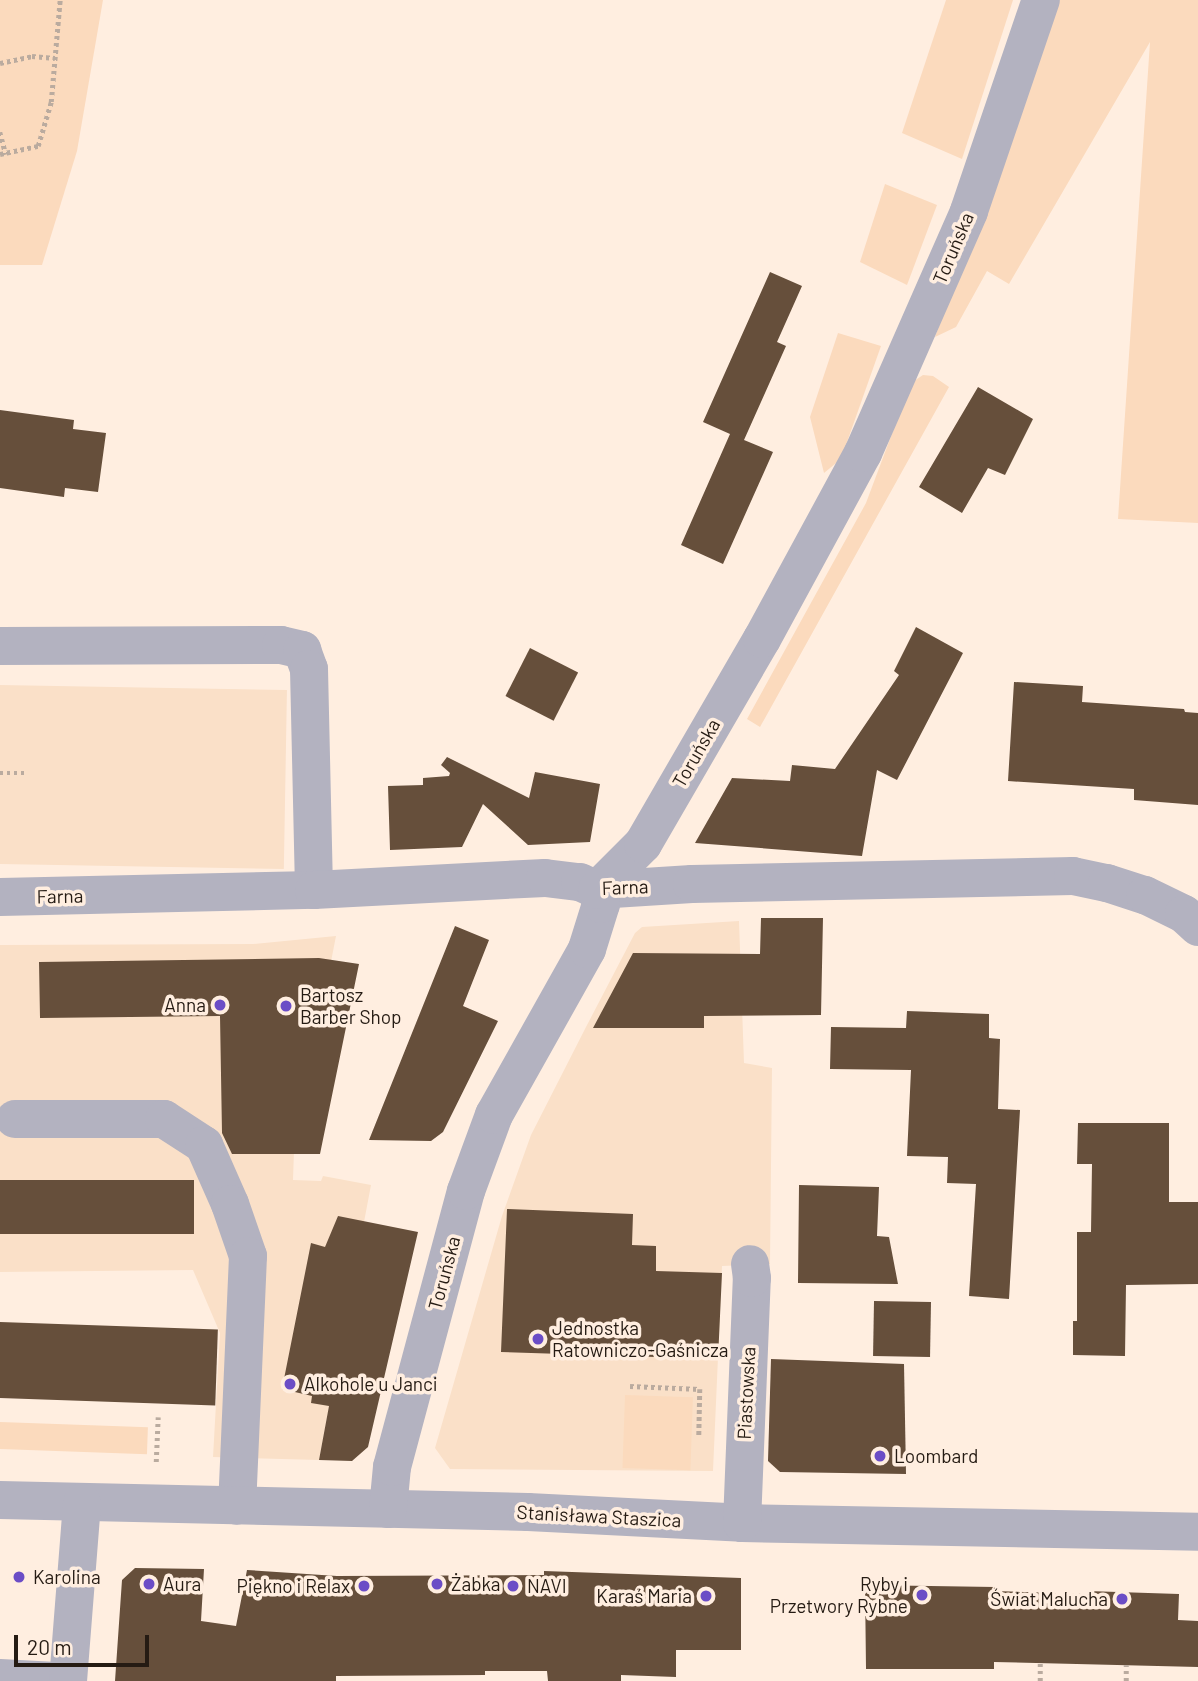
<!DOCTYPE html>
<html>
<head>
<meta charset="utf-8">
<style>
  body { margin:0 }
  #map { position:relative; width:1198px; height:1681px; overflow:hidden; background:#ffeee0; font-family:Barlow,sans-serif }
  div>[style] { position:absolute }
  .built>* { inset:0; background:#fae0c8; transform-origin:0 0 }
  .green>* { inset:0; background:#fbdabd; transform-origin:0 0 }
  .building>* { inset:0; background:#664f3b; transform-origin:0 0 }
  .path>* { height:4.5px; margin-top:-2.25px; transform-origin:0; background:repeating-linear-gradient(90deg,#baab9f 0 3.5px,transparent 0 7px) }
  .minor>* { height:38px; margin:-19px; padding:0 19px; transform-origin:19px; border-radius:19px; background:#b3b2c0 }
  .dots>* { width:19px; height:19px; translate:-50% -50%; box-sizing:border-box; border:4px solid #ffeee0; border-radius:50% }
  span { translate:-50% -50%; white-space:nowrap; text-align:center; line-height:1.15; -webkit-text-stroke:7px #ffeee0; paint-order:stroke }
  .street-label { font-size:19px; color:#251b13 }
  .poi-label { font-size:19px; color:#251b13 }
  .left { translate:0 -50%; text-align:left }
  .right { translate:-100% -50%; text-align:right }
  .scale { position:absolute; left:14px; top:1635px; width:135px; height:32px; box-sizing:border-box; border:4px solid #251b13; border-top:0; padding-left:9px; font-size:21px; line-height:24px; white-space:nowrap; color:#251b13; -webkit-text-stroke:5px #ffeee0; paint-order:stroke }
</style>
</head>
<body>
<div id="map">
  <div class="built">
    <i style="left:0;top:685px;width:287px;height:179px;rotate:1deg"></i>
    <i style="clip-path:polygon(739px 921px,744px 1063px,772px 1068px,770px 1264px,722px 1266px,713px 1471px,450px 1469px,435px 1448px,502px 1216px,531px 1135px,586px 1027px,635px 933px,642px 927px)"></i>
    <i style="clip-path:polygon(336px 936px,294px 1151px,293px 1180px,321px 1181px,323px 1176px,371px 1185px,319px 1460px,213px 1457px,220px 1333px,193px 1270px,0 1272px,0 945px,253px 944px)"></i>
  </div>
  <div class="green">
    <i style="clip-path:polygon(0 0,103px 0,77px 151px,42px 265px,0 265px)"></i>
    <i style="clip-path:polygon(946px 0,1013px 0,962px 159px,902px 133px)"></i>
    <i style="clip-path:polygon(1056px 0,1198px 0,1198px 523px,1118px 519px,1150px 42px,1009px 284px,987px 271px,956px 327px,935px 337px)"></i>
    <i style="clip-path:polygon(885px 184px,937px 205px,907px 285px,860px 262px)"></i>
    <i style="clip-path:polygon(838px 333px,881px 346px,841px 459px,824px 473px,810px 417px)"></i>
    <i style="clip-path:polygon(923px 375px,933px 376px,949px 387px,760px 727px,747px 719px,866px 503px,911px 383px)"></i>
    <i style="left:625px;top:1395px;width:68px;height:73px;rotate:2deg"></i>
    <i style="left:0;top:1422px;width:148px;height:27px;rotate:2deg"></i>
  </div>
  <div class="building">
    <i style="clip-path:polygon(770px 272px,802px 286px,777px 342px,786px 346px,744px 440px,773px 452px,723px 564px,681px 545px,730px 434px,703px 422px)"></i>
    <i style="clip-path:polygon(978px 387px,1033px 419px,1005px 475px,988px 468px,962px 513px,919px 487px)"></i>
    <i style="clip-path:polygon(0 410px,74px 420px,73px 429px,106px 433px,98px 492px,65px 488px,64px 497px,0 488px)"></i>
    <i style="clip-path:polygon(916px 627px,963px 653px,897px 780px,877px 770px,862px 856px,695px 843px,732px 778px,790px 781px,792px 765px,835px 769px,899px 675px,894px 671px)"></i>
    <i style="left:530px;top:648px;width:54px;height:54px;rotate:27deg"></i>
    <i style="clip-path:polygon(1014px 682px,1083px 686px,1082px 702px,1184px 709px,1185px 712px,1198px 713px,1198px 805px,1134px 800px,1134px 789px,1008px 781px)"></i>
    <i style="clip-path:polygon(447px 757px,529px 798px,535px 772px,600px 784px,590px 842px,528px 845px,483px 804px,462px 847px,390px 850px,388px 786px,423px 785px,423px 778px,449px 776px,450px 773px,441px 765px)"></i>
    <i style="clip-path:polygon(761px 918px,823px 918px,821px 1015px,704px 1016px,704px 1028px,593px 1028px,633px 953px,760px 954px)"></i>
    <i style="clip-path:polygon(455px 926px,489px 940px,463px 1006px,498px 1021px,443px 1132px,431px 1141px,369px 1140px)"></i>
    <i style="clip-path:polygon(319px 958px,359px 964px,320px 1154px,232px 1154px,222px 1133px,220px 1016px,40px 1018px,39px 962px)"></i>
    <i style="clip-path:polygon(907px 1011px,989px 1014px,989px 1038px,1000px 1039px,998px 1109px,1020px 1110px,1009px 1299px,969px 1296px,976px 1184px,947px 1183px,948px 1157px,907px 1156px,911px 1070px,830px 1069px,831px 1027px,906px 1028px)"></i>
    <i style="clip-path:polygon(1078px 1123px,1169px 1123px,1169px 1202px,1198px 1202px,1198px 1284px,1126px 1285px,1125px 1356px,1073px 1355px,1073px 1321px,1077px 1321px,1077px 1232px,1091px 1232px,1092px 1164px,1077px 1164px)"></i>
    <i style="left:194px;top:1180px;width:54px;height:194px;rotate:90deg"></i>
    <i style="clip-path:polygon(799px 1185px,879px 1187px,877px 1236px,889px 1237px,898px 1284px,798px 1283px)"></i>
    <i style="clip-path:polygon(507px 1209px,633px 1214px,632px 1245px,656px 1246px,656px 1271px,722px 1273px,718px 1359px,501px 1352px)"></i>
    <i style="clip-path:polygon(338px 1216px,418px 1232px,368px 1447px,352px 1461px,319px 1460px,329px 1406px,311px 1403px,312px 1396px,282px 1389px,311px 1243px,325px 1247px)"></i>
    <i style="left:931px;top:1302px;width:55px;height:57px;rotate:91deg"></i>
    <i style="left:0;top:1322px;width:218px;height:76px;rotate:2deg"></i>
    <i style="clip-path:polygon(771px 1359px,904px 1364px,906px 1474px,780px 1472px,768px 1461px)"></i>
    <i style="clip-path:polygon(135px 1568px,204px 1569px,201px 1621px,236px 1626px,247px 1570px,337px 1576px,544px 1575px,544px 1571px,741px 1578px,741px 1650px,676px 1650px,676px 1677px,621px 1675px,621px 1681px,548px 1681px,547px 1671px,485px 1671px,485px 1675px,336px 1676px,336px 1681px,115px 1681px,122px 1580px)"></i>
    <i style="clip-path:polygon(865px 1585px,995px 1587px,994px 1591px,1087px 1594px,1087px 1591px,1179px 1594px,1178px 1620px,1198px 1621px,1198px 1667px,994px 1662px,994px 1669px,866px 1669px)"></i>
  </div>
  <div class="path">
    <i style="left:0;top:63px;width:33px;rotate:-12deg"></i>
    <i style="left:32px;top:56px;width:23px;rotate:5deg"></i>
    <i style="left:0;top:132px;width:23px;rotate:75deg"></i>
    <i style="left:0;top:154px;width:39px;rotate:-12deg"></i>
    <i style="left:38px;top:146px;width:46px;rotate:-73.5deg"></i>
    <i style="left:51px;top:102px;width:102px;rotate:-85deg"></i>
    <i style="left:0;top:773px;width:25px"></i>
    <i style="left:630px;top:1386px;width:70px;rotate:2.5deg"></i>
    <i style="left:700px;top:1389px;width:48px;rotate:91.2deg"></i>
    <i style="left:156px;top:1462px;width:45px;rotate:-87.5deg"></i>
    <i style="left:1040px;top:1681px;width:18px;rotate:-90deg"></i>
    <i style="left:1126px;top:1681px;width:16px;rotate:-90deg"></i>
  </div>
  <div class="minor">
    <i style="left:0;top:646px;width:281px;rotate:-0.2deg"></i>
    <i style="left:281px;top:645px;width:22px;rotate:13deg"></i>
    <i style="left:302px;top:650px;width:20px;rotate:70deg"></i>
    <i style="left:309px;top:669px;width:221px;rotate:88.7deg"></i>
    <i style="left:0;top:897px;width:314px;rotate:-1.3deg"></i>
    <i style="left:314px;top:890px;width:231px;rotate:-3deg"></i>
    <i style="left:545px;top:878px;width:35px;rotate:7deg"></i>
    <i style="left:580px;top:882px;width:19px;rotate:25deg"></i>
    <i style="left:597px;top:890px;width:95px;rotate:-3.6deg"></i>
    <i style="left:692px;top:884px;width:381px;rotate:-1.2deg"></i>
    <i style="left:1073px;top:876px;width:35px;rotate:12deg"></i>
    <i style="left:1107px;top:883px;width:40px;rotate:18deg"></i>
    <i style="left:1145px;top:895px;width:43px;rotate:26deg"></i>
    <i style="left:1184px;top:914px;width:19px;rotate:43deg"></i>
    <i style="left:15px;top:1119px;width:149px"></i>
    <i style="left:164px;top:1119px;width:48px;rotate:33deg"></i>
    <i style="left:204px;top:1145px;width:64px;rotate:66.2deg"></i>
    <i style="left:230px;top:1204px;width:55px;rotate:70.9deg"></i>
    <i style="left:248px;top:1256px;width:250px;rotate:92.5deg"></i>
    <i style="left:0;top:1500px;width:528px;rotate:1.3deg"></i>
    <i style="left:528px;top:1512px;width:214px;rotate:2.9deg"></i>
    <i style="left:742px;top:1523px;width:456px;rotate:1.1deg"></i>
    <i style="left:388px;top:1509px;width:42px;rotate:-84.6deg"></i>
    <i style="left:392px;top:1467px;width:286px;rotate:-75deg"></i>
    <i style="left:466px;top:1191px;width:81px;rotate:-69.8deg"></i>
    <i style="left:494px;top:1115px;width:190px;rotate:-60.7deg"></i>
    <i style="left:587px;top:949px;width:47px;rotate:-72.7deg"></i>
    <i style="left:601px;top:904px;width:15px;rotate:-106deg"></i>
    <i style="left:597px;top:890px;width:65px;rotate:-45deg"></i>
    <i style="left:643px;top:844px;width:237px;rotate:-59.9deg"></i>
    <i style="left:762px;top:639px;width:212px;rotate:-61.5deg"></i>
    <i style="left:863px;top:453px;width:264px;rotate:-66.3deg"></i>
    <i style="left:969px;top:211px;width:223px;rotate:-71.2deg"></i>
    <i style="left:742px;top:1523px;width:245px;rotate:-87.7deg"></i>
    <i style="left:752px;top:1278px;width:14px;rotate:-98deg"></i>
    <i style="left:0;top:1678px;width:56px;rotate:3.1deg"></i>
    <i style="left:68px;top:1681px;width:179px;rotate:-85.5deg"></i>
  </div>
  <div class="dots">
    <i style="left:220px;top:1005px;background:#6b4dc6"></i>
    <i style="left:286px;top:1006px;background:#6b4dc6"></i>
    <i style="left:538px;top:1339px;background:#6b4dc6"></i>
    <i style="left:290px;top:1384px;background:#6b4dc6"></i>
    <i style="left:880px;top:1456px;background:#6b4dc6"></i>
    <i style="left:19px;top:1577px;background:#6b4dc6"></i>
    <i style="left:149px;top:1584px;background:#6b4dc6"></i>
    <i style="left:437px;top:1584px;background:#6b4dc6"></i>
    <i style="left:364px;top:1586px;background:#6b4dc6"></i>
    <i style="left:513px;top:1586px;background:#6b4dc6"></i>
    <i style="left:922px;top:1595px;background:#6b4dc6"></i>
    <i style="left:706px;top:1596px;background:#6b4dc6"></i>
    <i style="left:1122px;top:1599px;background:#6b4dc6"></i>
  </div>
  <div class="street-label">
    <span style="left:953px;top:248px;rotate:-67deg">Toruńska</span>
    <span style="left:696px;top:753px;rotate:-60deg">Toruńska</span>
    <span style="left:625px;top:887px;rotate:-2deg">Farna</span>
    <span style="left:60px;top:896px;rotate:-1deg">Farna</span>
    <span style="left:444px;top:1273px;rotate:-75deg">Toruńska</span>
    <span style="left:746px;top:1393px;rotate:-87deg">Piastowska</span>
    <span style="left:599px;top:1516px;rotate:3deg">Stanisława Staszica</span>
  </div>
  <div class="poi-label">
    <span class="left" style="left:300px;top:1006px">Bartosz<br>Barber Shop</span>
    <span class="right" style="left:206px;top:1005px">Anna</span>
    <span class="left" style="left:552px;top:1339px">Jednostka<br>Ratowniczo-Gaśnicza</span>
    <span class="left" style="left:304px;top:1384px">Alkohole u Janci</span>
    <span class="left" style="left:894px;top:1456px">Loombard</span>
    <span class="left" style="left:33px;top:1577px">Karolina</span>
    <span class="left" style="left:163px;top:1584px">Aura</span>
    <span class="left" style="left:451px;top:1584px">Żabka</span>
    <span class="right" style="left:908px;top:1595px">Ryby i<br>Przetwory Rybne</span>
    <span class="right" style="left:350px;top:1586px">Piękno i Relax</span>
    <span class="left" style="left:527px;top:1586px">NAVI</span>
    <span class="right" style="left:692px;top:1596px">Karaś Maria</span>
    <span class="right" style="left:1108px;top:1599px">Świat Malucha</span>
  </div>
  <div class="scale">20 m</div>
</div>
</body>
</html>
